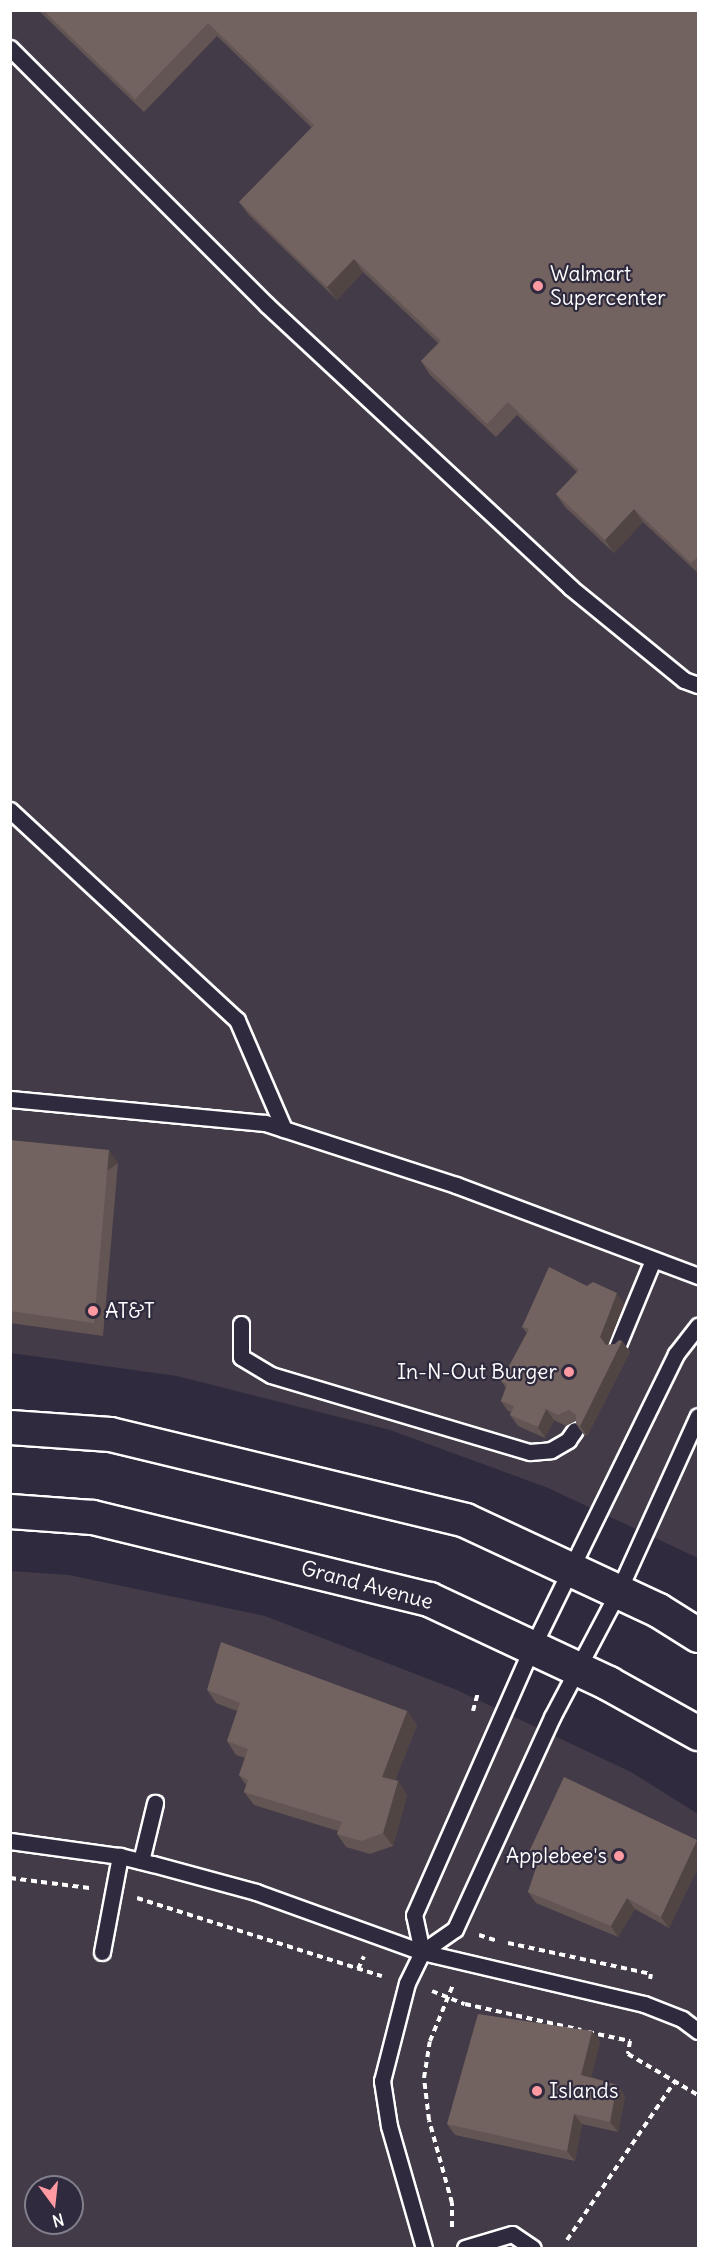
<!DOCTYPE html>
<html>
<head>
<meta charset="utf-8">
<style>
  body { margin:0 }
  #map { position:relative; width:709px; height:2259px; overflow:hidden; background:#2f2a3d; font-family:Delius,sans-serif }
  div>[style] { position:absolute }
  .built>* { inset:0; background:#433b48 }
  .path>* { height:4px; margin-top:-2px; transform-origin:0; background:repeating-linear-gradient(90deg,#fff 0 6px,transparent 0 10.5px) }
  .roads { filter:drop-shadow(2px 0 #fff) drop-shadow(-2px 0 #fff) drop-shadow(0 2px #fff) drop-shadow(0 -2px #fff) }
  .service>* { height:15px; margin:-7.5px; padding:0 7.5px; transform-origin:7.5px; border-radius:7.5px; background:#2f2a3d }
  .primary>* { height:33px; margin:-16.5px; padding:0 16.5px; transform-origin:16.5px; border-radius:16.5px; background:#2f2a3d }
  .wall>* { inset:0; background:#635553 }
  .shaded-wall>* { inset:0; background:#504543; transform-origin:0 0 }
  .building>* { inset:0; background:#736360 }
  .dots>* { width:16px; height:16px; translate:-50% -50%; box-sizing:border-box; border:3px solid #2f2a3d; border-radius:50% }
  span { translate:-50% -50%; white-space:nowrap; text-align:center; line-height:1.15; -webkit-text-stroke:4.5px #2f2a3d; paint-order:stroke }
  .poi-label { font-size:21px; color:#fff }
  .left { translate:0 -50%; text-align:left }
  .right { translate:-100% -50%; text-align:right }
  .street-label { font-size:21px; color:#fff }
  .frame { position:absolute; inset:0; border:12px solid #fff; pointer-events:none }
  .north { position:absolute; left:24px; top:2175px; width:60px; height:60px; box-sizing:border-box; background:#2f2a3d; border:2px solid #827f8b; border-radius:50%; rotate:165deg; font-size:16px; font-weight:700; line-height:24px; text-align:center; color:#fff }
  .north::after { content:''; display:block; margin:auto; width:21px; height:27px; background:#ff9aa2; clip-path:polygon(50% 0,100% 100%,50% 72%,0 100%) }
</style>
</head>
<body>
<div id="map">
  <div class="built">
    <i style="clip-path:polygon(11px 11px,698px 11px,698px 1558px,548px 1488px,390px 1430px,177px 1376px,11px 1353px)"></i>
    <i style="clip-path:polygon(evenodd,10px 1571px,69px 1575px,265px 1616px,457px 1690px,631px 1772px,698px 1814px,698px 2248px,11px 2248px,10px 1571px,36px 2187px,72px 2187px,72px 2223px,36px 2223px,36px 2187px)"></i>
  </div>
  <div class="path">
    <i style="left:473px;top:1711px;width:20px;rotate:-75deg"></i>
    <i style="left:10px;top:1878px;width:80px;rotate:7.2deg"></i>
    <i style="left:137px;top:1898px;width:257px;rotate:17.7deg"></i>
    <i style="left:479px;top:1935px;width:20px;rotate:18deg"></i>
    <i style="left:508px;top:1943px;width:146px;rotate:12.2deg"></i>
    <i style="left:651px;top:1974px;width:5px;rotate:101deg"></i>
    <i style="left:358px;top:1969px;width:14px;rotate:-65deg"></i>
    <i style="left:432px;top:1991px;width:35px;rotate:22deg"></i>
    <i style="left:465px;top:2004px;width:119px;rotate:12.6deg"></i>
    <i style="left:588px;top:2032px;width:43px;rotate:12.1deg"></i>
    <i style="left:630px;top:2041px;width:13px;rotate:99deg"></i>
    <i style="left:628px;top:2054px;width:81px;rotate:30.4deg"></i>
    <i style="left:452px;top:2227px;width:24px;rotate:-90deg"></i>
    <i style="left:452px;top:2203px;width:86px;rotate:-105.5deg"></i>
    <i style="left:429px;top:2120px;width:42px;rotate:-96.8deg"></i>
    <i style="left:424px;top:2078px;width:37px;rotate:-81deg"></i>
    <i style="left:430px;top:2041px;width:61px;rotate:-67.7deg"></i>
    <i style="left:567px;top:2240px;width:192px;rotate:-55.8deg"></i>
  </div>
  <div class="roads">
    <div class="service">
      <i style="left:10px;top:48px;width:363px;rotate:45deg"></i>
      <i style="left:267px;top:305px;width:414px;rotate:42.9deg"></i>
      <i style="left:570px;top:587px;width:147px;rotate:39.2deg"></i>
      <i style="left:684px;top:680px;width:15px;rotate:20deg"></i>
      <i style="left:10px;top:810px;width:309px;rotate:42.8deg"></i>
      <i style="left:237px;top:1020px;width:119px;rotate:66.7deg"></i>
      <i style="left:10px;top:1099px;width:256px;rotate:5.4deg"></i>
      <i style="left:265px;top:1123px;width:201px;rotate:18deg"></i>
      <i style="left:456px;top:1185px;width:259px;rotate:20.6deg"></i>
      <i style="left:241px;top:1324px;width:33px;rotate:90deg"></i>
      <i style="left:241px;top:1357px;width:35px;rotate:31deg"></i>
      <i style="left:271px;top:1375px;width:270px;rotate:16.6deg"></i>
      <i style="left:530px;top:1452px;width:21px;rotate:-5deg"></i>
      <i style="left:551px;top:1450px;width:20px;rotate:-30deg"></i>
      <i style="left:568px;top:1440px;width:12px;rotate:-55deg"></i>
      <i style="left:617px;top:1347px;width:94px;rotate:-67.5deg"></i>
      <i style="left:10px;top:1841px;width:111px;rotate:7.8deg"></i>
      <i style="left:120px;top:1856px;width:34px;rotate:14deg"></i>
      <i style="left:153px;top:1864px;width:107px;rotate:15.2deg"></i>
      <i style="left:256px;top:1892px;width:177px;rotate:19.9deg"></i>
      <i style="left:422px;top:1952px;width:228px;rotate:13.2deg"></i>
      <i style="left:644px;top:2004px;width:41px;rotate:21.5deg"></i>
      <i style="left:682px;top:2019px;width:20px;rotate:37deg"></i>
      <i style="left:141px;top:1861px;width:60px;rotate:-76.4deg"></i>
      <i style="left:102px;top:1952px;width:98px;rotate:-79.4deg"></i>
      <i style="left:422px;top:1952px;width:38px;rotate:-102deg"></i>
      <i style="left:414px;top:1915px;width:292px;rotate:-66.2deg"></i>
      <i style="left:532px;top:1648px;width:327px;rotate:-63.9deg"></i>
      <i style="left:676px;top:1354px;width:36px;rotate:-52deg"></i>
      <i style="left:424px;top:2248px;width:127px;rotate:-106deg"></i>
      <i style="left:389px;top:2126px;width:46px;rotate:-98.8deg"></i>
      <i style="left:382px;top:2081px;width:101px;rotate:-75.7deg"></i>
      <i style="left:407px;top:1983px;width:34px;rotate:-64deg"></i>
      <i style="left:422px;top:1952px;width:40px;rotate:-34.9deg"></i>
      <i style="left:455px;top:1929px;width:233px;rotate:-65.4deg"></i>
      <i style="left:552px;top:1717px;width:141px;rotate:-62.2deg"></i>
      <i style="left:618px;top:1592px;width:193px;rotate:-65.6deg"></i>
      <i style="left:465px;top:2248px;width:49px;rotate:-16.6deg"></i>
      <i style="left:512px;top:2234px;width:25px;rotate:34deg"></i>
    </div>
    <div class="primary">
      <i style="left:10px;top:1427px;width:100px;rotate:4deg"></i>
      <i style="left:110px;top:1434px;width:365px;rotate:13.6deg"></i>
      <i style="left:465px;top:1520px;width:213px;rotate:25deg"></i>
      <i style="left:658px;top:1610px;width:47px;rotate:32deg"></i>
      <i style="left:10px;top:1511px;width:82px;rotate:4.2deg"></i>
      <i style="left:92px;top:1517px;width:347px;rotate:13.7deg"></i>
      <i style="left:429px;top:1599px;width:198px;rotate:25.1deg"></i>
      <i style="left:608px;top:1683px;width:103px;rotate:29.1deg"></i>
    </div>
  </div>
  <div class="wall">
    <i style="clip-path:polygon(38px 10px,699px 10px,699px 574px,643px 522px,614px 553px,565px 507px,556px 494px,577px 472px,517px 415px,496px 437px,430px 375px,421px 361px,438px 343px,363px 272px,337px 300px,249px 215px,239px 202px,312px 128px,217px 36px,144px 112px)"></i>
    <i style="clip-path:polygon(10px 1140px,118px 1163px,103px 1336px,10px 1323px)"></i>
    <i style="clip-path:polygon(624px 1304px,608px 1345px,615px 1344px,622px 1341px,630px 1352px,587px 1436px,583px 1434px,576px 1424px,576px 1421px,566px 1426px,554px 1420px,545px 1438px,518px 1426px,510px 1415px,511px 1412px,508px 1411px,501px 1401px,506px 1388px,501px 1381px,527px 1333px,522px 1327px)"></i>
    <i style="clip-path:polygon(207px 1690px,407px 1711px,417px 1725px,395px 1780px,398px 1781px,407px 1795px,393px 1846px,370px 1854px,346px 1847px,337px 1834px,338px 1831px,254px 1805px,244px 1792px,246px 1785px,239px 1775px,245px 1758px,236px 1755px,227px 1741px,237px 1711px,216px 1703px)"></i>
    <i style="clip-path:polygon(697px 1840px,699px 1841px,699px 1865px,669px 1928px,635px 1909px,618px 1937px,536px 1903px,528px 1892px,537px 1865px,528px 1854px)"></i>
    <i style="clip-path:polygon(592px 2031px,600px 2042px,591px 2077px,617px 2085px,625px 2096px,618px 2132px,582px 2124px,575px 2161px,455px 2135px,447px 2124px)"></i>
  </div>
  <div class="shaded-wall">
    <i style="clip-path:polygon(354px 259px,363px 272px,337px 300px,327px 287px)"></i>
    <i style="clip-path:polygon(634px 509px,643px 522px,614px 553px,605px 540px)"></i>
    <i style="left:109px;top:1150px;width:16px;height:174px;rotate:55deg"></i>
    <i style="clip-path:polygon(617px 1293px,624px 1304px,607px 1348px,600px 1337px)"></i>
    <i style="clip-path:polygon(622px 1341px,630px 1352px,587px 1436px,580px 1426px)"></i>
    <i style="clip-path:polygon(546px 1409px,554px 1420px,545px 1438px,538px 1427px)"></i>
    <i style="clip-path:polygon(407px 1711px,417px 1725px,391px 1790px,382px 1777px)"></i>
    <i style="clip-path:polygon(398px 1781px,407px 1795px,393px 1846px,383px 1833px)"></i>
    <i style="clip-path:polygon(697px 1840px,699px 1841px,699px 1865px,669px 1928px,661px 1917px)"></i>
    <i style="clip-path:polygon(627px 1898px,635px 1909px,618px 1937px,611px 1926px)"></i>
    <i style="clip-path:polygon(592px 2031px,600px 2042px,589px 2085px,581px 2075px)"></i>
    <i style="clip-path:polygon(617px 2085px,625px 2096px,618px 2132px,610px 2122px)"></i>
    <i style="clip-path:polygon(574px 2114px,582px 2124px,575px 2161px,567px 2151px)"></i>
  </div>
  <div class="building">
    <i style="clip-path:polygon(43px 10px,699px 10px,699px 556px,691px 563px,634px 509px,605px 540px,556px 494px,579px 470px,508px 402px,487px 424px,421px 361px,441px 341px,354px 259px,327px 287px,239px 202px,314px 125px,208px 23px,135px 99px)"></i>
    <i style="clip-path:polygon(10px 1140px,109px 1150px,94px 1323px,10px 1311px)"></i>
    <i style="clip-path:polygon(549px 1267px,587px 1286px,593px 1282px,617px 1293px,600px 1337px,606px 1345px,615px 1344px,619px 1340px,622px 1341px,580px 1426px,576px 1424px,576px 1415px,569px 1410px,558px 1415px,546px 1409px,538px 1427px,510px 1415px,514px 1406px,501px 1401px,507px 1384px,501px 1381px,529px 1329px,522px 1327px)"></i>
    <i style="clip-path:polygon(221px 1642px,407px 1711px,382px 1777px,398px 1781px,383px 1833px,361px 1841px,337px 1834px,342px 1822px,244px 1792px,248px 1780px,239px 1775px,248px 1749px,227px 1741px,240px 1703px,207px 1690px)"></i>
    <i style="clip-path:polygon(564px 1777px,697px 1840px,661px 1917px,627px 1898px,611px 1926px,528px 1892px,539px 1859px,528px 1854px)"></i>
    <i style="clip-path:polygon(478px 2014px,592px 2031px,581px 2075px,617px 2085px,610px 2122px,574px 2114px,567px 2151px,447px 2124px)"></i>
  </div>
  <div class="dots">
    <i style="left:538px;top:286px;background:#ff9aa2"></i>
    <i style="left:93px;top:1311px;background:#ff9aa2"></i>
    <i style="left:569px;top:1372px;background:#ff9aa2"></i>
    <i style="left:619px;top:1856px;background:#ff9aa2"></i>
    <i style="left:537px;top:2091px;background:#ff9aa2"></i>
  </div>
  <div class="poi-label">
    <span class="left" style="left:550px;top:286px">Walmart<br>Supercenter</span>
    <span class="left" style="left:105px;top:1311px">AT&amp;T</span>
    <span class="right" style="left:557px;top:1372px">In-N-Out Burger</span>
    <span class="right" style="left:607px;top:1856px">Applebee's</span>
    <span class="left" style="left:549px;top:2091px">Islands</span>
  </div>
  <div class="street-label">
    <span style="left:367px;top:1585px;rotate:15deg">Grand Avenue</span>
  </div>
  <div class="frame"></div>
  <div class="north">N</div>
</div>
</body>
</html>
